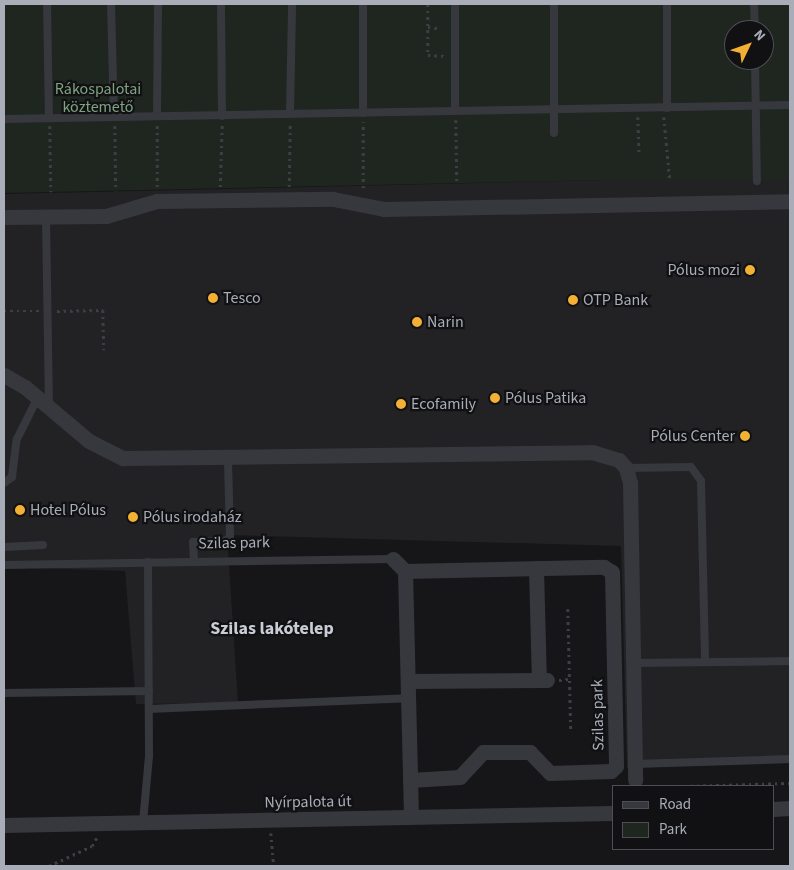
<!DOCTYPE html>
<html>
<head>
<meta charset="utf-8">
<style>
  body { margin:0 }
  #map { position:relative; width:794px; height:870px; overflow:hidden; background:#161618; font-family:"Source Sans 3",sans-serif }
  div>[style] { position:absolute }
  .built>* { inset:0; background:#222225 }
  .green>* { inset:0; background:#1e261f }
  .path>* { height:2.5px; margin-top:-1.25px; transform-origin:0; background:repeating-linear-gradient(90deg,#3d3f44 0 2.5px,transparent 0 6.5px) }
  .lane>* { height:8px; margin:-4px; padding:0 4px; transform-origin:4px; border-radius:4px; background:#37383d }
  .street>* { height:15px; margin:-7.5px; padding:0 7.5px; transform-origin:7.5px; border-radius:7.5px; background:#37383d }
  .dots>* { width:14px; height:14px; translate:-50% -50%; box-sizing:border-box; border:2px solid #111113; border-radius:50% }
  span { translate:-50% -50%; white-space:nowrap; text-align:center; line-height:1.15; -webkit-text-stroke:4.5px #111113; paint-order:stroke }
  .park-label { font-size:16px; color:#7fa381 }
  .poi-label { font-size:16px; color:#a8adb8 }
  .right { translate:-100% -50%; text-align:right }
  .left { translate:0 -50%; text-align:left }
  .street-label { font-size:16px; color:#a8adb8 }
  .neighbourhood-label { font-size:18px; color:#c9ccd4; font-weight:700 }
  .frame { position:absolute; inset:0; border:5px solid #a8adb8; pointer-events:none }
  .legend { position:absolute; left:612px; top:785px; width:162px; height:65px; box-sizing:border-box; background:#111113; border:1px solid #4d4f55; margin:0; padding:6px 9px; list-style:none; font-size:15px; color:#a8adb8 }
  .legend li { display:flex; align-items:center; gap:10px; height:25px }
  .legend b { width:25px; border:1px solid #4d4f55 }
  .north { position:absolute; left:724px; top:20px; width:50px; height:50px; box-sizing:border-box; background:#111113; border:1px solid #4d4f55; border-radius:50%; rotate:48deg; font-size:14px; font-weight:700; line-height:20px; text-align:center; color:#a8adb8 }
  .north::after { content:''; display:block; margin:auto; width:18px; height:22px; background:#f2b134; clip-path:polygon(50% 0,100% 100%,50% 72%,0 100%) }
</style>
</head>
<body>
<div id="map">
  <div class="built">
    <i style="clip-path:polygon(606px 180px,790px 180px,790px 763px,627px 768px,621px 546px,227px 535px,238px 703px,136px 704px,125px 571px,4px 567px,4px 194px)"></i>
  </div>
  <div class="green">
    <i style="clip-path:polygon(evenodd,4px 4px,790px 4px,790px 180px,606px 180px,4px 193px,4px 4px,734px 30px,764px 30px,764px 60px,734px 60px,734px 30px)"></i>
  </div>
  <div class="path">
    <i style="left:428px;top:4px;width:51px;rotate:90deg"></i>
    <i style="left:428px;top:55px;width:17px;rotate:3deg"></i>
    <i style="left:428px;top:27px;width:10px;rotate:6deg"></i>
    <i style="left:638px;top:117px;width:36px;rotate:88deg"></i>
    <i style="left:664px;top:117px;width:63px;rotate:84.6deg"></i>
    <i style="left:456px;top:120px;width:63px;rotate:89.1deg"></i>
    <i style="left:50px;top:126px;width:66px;rotate:89.1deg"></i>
    <i style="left:115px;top:126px;width:65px;rotate:89.1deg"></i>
    <i style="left:157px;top:187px;width:62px;rotate:-90deg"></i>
    <i style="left:220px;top:187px;width:62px;rotate:-88.2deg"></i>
    <i style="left:289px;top:187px;width:65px;rotate:-89.1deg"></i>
    <i style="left:363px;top:188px;width:66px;rotate:-90deg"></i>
    <i style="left:4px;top:311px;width:35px"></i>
    <i style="left:57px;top:311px;width:46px;rotate:-1.2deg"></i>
    <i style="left:103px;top:310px;width:40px;rotate:88.6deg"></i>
    <i style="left:568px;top:609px;width:122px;rotate:88.6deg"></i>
    <i style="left:559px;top:680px;width:11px;rotate:-5deg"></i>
    <i style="left:684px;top:786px;width:106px;rotate:-1.6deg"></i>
    <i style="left:271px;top:833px;width:33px;rotate:85deg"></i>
    <i style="left:49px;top:866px;width:47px;rotate:-24.9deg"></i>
    <i style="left:92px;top:846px;width:10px;rotate:-61deg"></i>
  </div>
  <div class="lane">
    <i style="left:47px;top:4px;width:113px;rotate:89deg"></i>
    <i style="left:111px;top:4px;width:113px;rotate:88.5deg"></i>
    <i style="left:221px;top:4px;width:112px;rotate:89.5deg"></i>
    <i style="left:363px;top:4px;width:109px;rotate:90deg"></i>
    <i style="left:455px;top:4px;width:107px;rotate:90deg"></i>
    <i style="left:667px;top:4px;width:104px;rotate:90deg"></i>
    <i style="left:754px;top:4px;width:26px;rotate:88deg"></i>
    <i style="left:755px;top:60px;width:121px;rotate:89.1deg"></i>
    <i style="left:290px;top:113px;width:109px;rotate:-88.9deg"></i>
    <i style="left:157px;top:116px;width:112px;rotate:-89.5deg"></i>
    <i style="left:4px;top:119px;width:786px;rotate:-1.02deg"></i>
    <i style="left:554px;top:133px;width:129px;rotate:-90deg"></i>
    <i style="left:46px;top:217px;width:190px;rotate:89.1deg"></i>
    <i style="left:626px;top:468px;width:65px;rotate:-0.9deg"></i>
    <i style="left:691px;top:467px;width:17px;rotate:54deg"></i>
    <i style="left:701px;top:481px;width:181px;rotate:88.7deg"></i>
    <i style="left:4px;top:483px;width:10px;rotate:-37deg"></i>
    <i style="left:12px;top:477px;width:38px;rotate:-83deg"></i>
    <i style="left:17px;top:439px;width:47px;rotate:-63.4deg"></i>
    <i style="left:4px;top:547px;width:39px;rotate:-3deg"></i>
    <i style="left:194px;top:561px;width:19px;rotate:-93deg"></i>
    <i style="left:193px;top:542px;width:32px;rotate:-2deg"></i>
    <i style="left:225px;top:541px;width:6px;rotate:-39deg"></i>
    <i style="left:230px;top:537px;width:79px;rotate:-91.5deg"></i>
    <i style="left:4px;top:565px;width:389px;rotate:-0.9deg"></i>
    <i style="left:632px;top:663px;width:158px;rotate:-0.7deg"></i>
    <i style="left:4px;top:693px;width:145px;rotate:-0.8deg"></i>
    <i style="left:149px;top:709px;width:259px;rotate:-2.4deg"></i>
    <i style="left:634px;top:764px;width:156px;rotate:-1.8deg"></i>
    <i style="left:143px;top:822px;width:66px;rotate:-84.8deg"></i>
    <i style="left:149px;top:756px;width:194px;rotate:-90.3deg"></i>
  </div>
  <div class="street">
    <i style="left:4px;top:217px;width:102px;rotate:-0.6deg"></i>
    <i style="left:106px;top:216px;width:53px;rotate:-16.4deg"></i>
    <i style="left:157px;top:201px;width:176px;rotate:-0.7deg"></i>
    <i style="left:333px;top:199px;width:52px;rotate:11.1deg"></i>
    <i style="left:384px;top:209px;width:406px;rotate:-1.1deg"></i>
    <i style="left:4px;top:375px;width:24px;rotate:30deg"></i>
    <i style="left:25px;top:387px;width:84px;rotate:40.2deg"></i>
    <i style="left:89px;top:441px;width:38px;rotate:27deg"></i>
    <i style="left:123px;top:458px;width:469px;rotate:-0.7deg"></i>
    <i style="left:592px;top:452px;width:28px;rotate:17deg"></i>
    <i style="left:619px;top:460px;width:11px;rotate:49deg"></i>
    <i style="left:626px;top:468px;width:16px;rotate:75deg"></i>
    <i style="left:630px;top:483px;width:297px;rotate:89deg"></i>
    <i style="left:393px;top:559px;width:17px;rotate:45deg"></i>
    <i style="left:405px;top:571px;width:246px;rotate:88.6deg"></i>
    <i style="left:536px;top:568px;width:112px;rotate:88.5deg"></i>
    <i style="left:405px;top:571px;width:199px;rotate:-1.2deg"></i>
    <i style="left:604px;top:567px;width:9px;rotate:32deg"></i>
    <i style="left:612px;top:572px;width:194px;rotate:88.8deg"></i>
    <i style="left:616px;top:766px;width:7px;rotate:135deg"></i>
    <i style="left:611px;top:771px;width:61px;rotate:178.1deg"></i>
    <i style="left:550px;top:773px;width:29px;rotate:-134deg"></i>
    <i style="left:530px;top:752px;width:47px;rotate:180deg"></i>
    <i style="left:483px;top:752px;width:34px;rotate:133deg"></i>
    <i style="left:460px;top:777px;width:50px;rotate:176.6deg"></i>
    <i style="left:408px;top:681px;width:139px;rotate:-0.4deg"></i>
    <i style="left:773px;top:809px;width:17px;rotate:-3deg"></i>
    <i style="left:4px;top:825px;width:609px;rotate:-1.13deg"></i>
  </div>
  <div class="dots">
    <i style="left:750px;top:270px;background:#f2b134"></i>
    <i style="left:213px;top:298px;background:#f2b134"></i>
    <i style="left:573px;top:300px;background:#f2b134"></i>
    <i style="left:417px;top:322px;background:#f2b134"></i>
    <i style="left:495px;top:398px;background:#f2b134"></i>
    <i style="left:401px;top:404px;background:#f2b134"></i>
    <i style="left:745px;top:436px;background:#f2b134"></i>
    <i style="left:20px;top:510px;background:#f2b134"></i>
    <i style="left:133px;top:517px;background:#f2b134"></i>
  </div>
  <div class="park-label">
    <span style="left:98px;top:98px">Rákospalotai<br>köztemető</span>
  </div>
  <div class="poi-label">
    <span class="right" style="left:740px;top:270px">Pólus mozi</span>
    <span class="left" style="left:223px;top:298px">Tesco</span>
    <span class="left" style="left:583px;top:300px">OTP Bank</span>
    <span class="left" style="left:427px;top:322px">Narin</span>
    <span class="left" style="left:505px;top:398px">Pólus Patika</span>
    <span class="left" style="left:411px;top:404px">Ecofamily</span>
    <span class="right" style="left:735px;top:436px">Pólus Center</span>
    <span class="left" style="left:30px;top:510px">Hotel Pólus</span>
    <span class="left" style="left:143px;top:517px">Pólus irodaház</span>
  </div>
  <div class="street-label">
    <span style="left:234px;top:543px;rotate:-1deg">Szilas park</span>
    <span style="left:598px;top:715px;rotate:-91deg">Szilas park</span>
    <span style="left:308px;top:802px;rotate:-1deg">Nyírpalota út</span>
  </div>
  <div class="neighbourhood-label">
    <span style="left:272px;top:629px">Szilas lakótelep</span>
  </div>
  <div class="frame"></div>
  <ul class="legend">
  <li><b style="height:6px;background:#37383d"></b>Road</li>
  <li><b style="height:14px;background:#1e261f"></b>Park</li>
  </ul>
  <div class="north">N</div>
</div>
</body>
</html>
